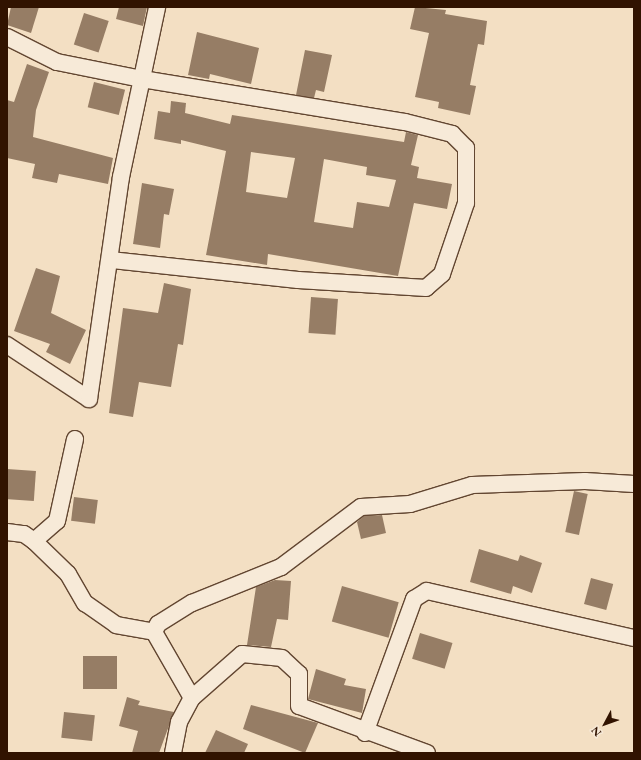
<!DOCTYPE html>
<html>
<head>
<meta charset="utf-8">
<style>
  body { margin:0 }
  #map { position:relative; width:641px; height:760px; overflow:hidden; background:#f3dfc3; font-family:"EB Garamond",serif }
  div>[style] { position:absolute }
  .building>* { inset:0; background:#967d65; transform-origin:0 0 }
  .roads { filter:drop-shadow(1px 0 #624631) drop-shadow(-1px 0 #624631) drop-shadow(0 1px #624631) drop-shadow(0 -1px #624631) }
  .minor>* { height:16px; margin:-8px; padding:0 8px; transform-origin:8px; border-radius:8px; background:#f7ead8 }
  span { translate:-50% -50%; white-space:nowrap; text-align:center; line-height:1.15; -webkit-text-stroke:3px #f7ead8; paint-order:stroke }
  .frame { position:absolute; inset:0; border:8px solid #311300; pointer-events:none }
  .north { position:absolute; left:585px; top:704px; width:40px; height:40px; -webkit-text-stroke:3px #f7ead8; paint-order:stroke; rotate:229deg; font-size:11px; font-weight:700; line-height:16px; text-align:center; color:#311300 }
  .north::after { content:''; display:block; margin:auto; width:14px; height:18px; background:#311300; clip-path:polygon(50% 0,100% 100%,50% 72%,0 100%) }
</style>
</head>
<body>
<div id="map">
  <div class="building">
    <i style="clip-path:polygon(11px 7px,39px 7px,31px 33px,7px 25px)"></i>
    <i style="clip-path:polygon(119px 7px,147px 7px,143px 26px,116px 19px)"></i>
    <i style="clip-path:polygon(415px 7px,446px 10px,445px 14px,487px 21px,484px 45px,478px 44px,470px 85px,476px 86px,470px 115px,438px 108px,439px 102px,415px 97px,429px 33px,410px 29px)"></i>
    <i style="left:84px;top:13px;width:26px;height:33px;rotate:18deg"></i>
    <i style="clip-path:polygon(197px 32px,259px 48px,251px 84px,210px 74px,209px 79px,188px 75px)"></i>
    <i style="clip-path:polygon(305px 50px,332px 55px,324px 92px,316px 90px,314px 98px,296px 95px)"></i>
    <i style="clip-path:polygon(27px 64px,49px 72px,36px 110px,33px 137px,113px 158px,108px 184px,59px 174px,57px 183px,32px 178px,35px 164px,7px 158px,7px 100px,14px 102px)"></i>
    <i style="left:94px;top:82px;width:32px;height:26px;rotate:14deg"></i>
    <i style="clip-path:polygon(evenodd,171px 101px,186px 103px,185px 113px,230px 124px,232px 115px,404px 142px,406px 132px,418px 135px,411px 165px,419px 167px,417px 178px,452px 184px,447px 209px,414px 203px,398px 276px,268px 254px,267px 265px,206px 255px,226px 151px,181px 140px,181px 144px,154px 139px,158px 111px,170px 113px,171px 101px,251px 152px,295px 158px,287px 198px,246px 192px,251px 152px,171px 101px,324px 159px,367px 167px,366px 175px,396px 180px,389px 207px,357px 202px,353px 228px,314px 222px,324px 159px)"></i>
    <i style="clip-path:polygon(142px 183px,174px 189px,169px 215px,164px 214px,160px 248px,133px 244px)"></i>
    <i style="clip-path:polygon(36px 268px,60px 276px,51px 313px,86px 330px,70px 364px,46px 352px,50px 344px,14px 331px)"></i>
    <i style="clip-path:polygon(164px 283px,191px 289px,183px 345px,178px 344px,171px 387px,139px 382px,133px 417px,109px 413px,123px 308px,158px 313px)"></i>
    <i style="left:311px;top:297px;width:27px;height:36px;rotate:4deg"></i>
    <i style="left:7px;top:469px;width:29px;height:30px;rotate:4deg"></i>
    <i style="left:574px;top:491px;width:14px;height:42px;rotate:12deg"></i>
    <i style="left:74px;top:497px;width:24px;height:24px;rotate:7deg"></i>
    <i style="clip-path:polygon(382px 515px,386px 533px,361px 539px,357px 522px,364px 516px)"></i>
    <i style="clip-path:polygon(479px 549px,518px 561px,520px 555px,542px 563px,532px 593px,513px 586px,511px 594px,470px 582px)"></i>
    <i style="left:591px;top:578px;width:23px;height:27px;rotate:15deg"></i>
    <i style="clip-path:polygon(275px 580px,291px 581px,288px 620px,277px 619px,271px 647px,247px 645px,256px 587px)"></i>
    <i style="left:342px;top:586px;width:59px;height:37px;rotate:16deg"></i>
    <i style="left:420px;top:633px;width:34px;height:27px;rotate:17deg"></i>
    <i style="left:83px;top:656px;width:34px;height:33px"></i>
    <i style="clip-path:polygon(316px 669px,346px 679px,344px 685px,366px 689px,362px 713px,308px 699px)"></i>
    <i style="clip-path:polygon(127px 697px,140px 701px,138px 705px,174px 712px,159px 753px,132px 753px,138px 731px,119px 726px)"></i>
    <i style="clip-path:polygon(251px 705px,318px 723px,305px 753px,243px 729px)"></i>
    <i style="left:64px;top:712px;width:31px;height:26px;rotate:6deg"></i>
    <i style="clip-path:polygon(216px 730px,248px 744px,244px 753px,205px 753px)"></i>
  </div>
  <div class="roads">
    <div class="minor">
      <i style="left:7px;top:37px;width:56px;rotate:26.6deg"></i>
      <i style="left:57px;top:62px;width:87px;rotate:11.3deg"></i>
      <i style="left:142px;top:79px;width:266px;rotate:9.3deg"></i>
      <i style="left:405px;top:122px;width:49px;rotate:14.3deg"></i>
      <i style="left:452px;top:134px;width:20px;rotate:45deg"></i>
      <i style="left:466px;top:148px;width:55px;rotate:90deg"></i>
      <i style="left:466px;top:203px;width:75px;rotate:108.7deg"></i>
      <i style="left:442px;top:274px;width:21px;rotate:139deg"></i>
      <i style="left:426px;top:288px;width:128px;rotate:-176.4deg"></i>
      <i style="left:298px;top:280px;width:189px;rotate:-173.9deg"></i>
      <i style="left:7px;top:345px;width:98px;rotate:33.4deg"></i>
      <i style="left:89px;top:399px;width:224px;rotate:-81.8deg"></i>
      <i style="left:121px;top:177px;width:174px;rotate:-78deg"></i>
      <i style="left:7px;top:532px;width:17px;rotate:7deg"></i>
      <i style="left:24px;top:534px;width:12px;rotate:35deg"></i>
      <i style="left:34px;top:541px;width:47px;rotate:44.1deg"></i>
      <i style="left:68px;top:574px;width:34px;rotate:60deg"></i>
      <i style="left:85px;top:603px;width:38px;rotate:35deg"></i>
      <i style="left:116px;top:625px;width:39px;rotate:10deg"></i>
      <i style="left:34px;top:541px;width:30px;rotate:-41deg"></i>
      <i style="left:57px;top:521px;width:84px;rotate:-77.6deg"></i>
      <i style="left:365px;top:733px;width:143px;rotate:-69.9deg"></i>
      <i style="left:414px;top:599px;width:15px;rotate:-32deg"></i>
      <i style="left:427px;top:591px;width:212px;rotate:12.8deg"></i>
      <i style="left:173px;top:753px;width:32px;rotate:-79deg"></i>
      <i style="left:179px;top:722px;width:27px;rotate:-62deg"></i>
      <i style="left:427px;top:753px;width:136px;rotate:-159.8deg"></i>
      <i style="left:299px;top:706px;width:32px;rotate:-90deg"></i>
      <i style="left:299px;top:674px;width:23px;rotate:-137deg"></i>
      <i style="left:282px;top:658px;width:40px;rotate:-174.3deg"></i>
      <i style="left:242px;top:654px;width:67px;rotate:138.7deg"></i>
      <i style="left:192px;top:698px;width:76px;rotate:-119.9deg"></i>
      <i style="left:154px;top:632px;width:9px;rotate:-63deg"></i>
      <i style="left:158px;top:624px;width:40px;rotate:-32deg"></i>
      <i style="left:192px;top:603px;width:96px;rotate:-22deg"></i>
      <i style="left:281px;top:567px;width:100px;rotate:-36.9deg"></i>
      <i style="left:361px;top:507px;width:49px;rotate:-3.5deg"></i>
      <i style="left:410px;top:504px;width:65px;rotate:-17deg"></i>
      <i style="left:472px;top:485px;width:113px;rotate:-2deg"></i>
      <i style="left:585px;top:481px;width:49px;rotate:3.5deg"></i>
    </div>
  </div>
  <div class="frame"></div>
  <div class="north">N</div>
</div>
</body>
</html>
